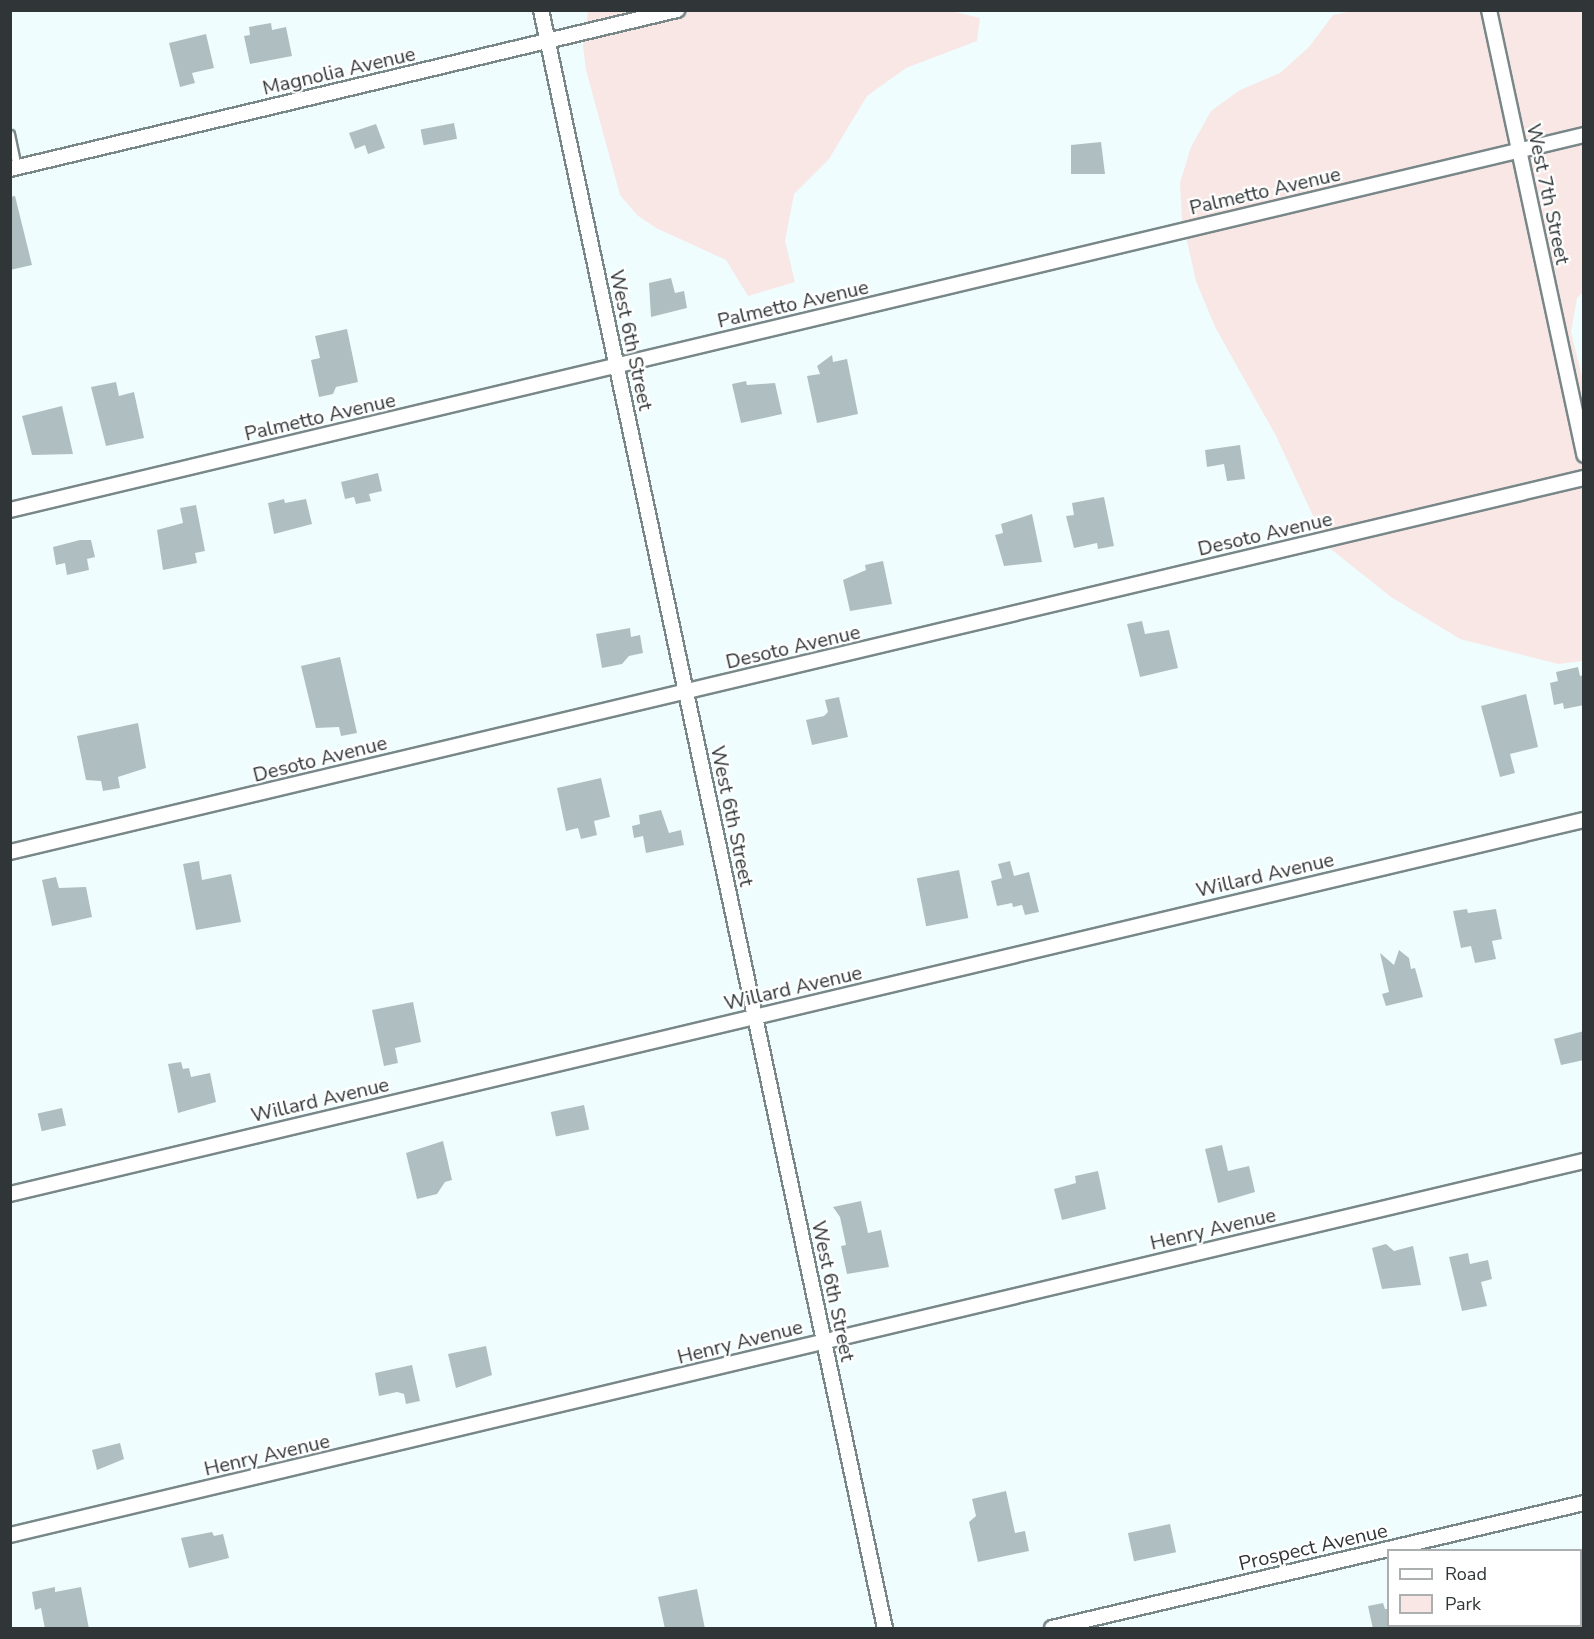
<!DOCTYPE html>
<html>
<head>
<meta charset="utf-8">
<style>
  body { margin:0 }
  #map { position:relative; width:1594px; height:1639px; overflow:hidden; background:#f0fdfe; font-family:"Nunito Sans",sans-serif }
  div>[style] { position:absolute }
  .green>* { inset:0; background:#f8e7e4 }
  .building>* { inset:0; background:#afbfc1; transform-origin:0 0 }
  .roads { filter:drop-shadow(2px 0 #798789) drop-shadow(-2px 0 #798789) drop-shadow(0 2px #798789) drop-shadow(0 -2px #798789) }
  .lane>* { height:7px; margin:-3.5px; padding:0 3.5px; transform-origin:3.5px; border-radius:3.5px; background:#fff }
  .street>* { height:14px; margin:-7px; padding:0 7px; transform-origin:7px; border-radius:7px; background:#fff }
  span { translate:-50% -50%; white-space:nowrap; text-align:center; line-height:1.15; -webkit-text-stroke:4.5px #fff; paint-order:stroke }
  .street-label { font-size:20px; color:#303637 }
  .frame { position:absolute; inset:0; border:12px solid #303637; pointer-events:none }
  .legend { position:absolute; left:1387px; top:1549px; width:195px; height:78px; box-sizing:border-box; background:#fff; border:2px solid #acafaf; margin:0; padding:8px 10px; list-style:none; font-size:18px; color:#303637 }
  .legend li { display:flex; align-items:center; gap:12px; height:30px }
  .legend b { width:30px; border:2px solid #acafaf }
</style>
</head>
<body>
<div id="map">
  <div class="green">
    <i style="clip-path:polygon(947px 10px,980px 18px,977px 41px,906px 68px,867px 96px,829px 159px,794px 194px,785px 241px,795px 282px,748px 296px,726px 260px,656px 228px,637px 215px,620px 195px,586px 70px,583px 46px,588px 11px)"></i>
    <i style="clip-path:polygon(1358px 10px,1583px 11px,1584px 291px,1577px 298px,1571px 332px,1584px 385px,1583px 661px,1558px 664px,1460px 639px,1391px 597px,1327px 546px,1276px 436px,1215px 327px,1196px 281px,1182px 219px,1180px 183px,1191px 147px,1211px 111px,1240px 90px,1280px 73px,1309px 47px,1333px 15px)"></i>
  </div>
  <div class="building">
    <i style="clip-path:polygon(271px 23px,272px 30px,286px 27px,292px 56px,250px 64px,244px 36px,250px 35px,249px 27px)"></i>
    <i style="clip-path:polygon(206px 34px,214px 68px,192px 73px,195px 83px,180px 87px,169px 43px)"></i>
    <i style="left:454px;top:123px;width:16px;height:34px;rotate:79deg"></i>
    <i style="clip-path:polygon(376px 124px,385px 148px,368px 154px,365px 145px,355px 149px,349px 133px)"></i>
    <i style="clip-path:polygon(1101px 142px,1105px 174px,1071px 174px,1071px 145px)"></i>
    <i style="clip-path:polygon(15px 196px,32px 265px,10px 270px,10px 197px)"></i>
    <i style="clip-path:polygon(671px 278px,675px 293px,684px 291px,687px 308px,651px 317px,649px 283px)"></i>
    <i style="clip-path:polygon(347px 329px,358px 382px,336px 387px,333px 394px,319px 397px,311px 360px,320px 358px,315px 336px)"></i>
    <i style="clip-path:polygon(832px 355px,833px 362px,847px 359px,858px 414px,817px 423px,807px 376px,820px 374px,817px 366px)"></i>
    <i style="clip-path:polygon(746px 381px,747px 385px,775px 383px,782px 414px,741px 423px,732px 384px)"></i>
    <i style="clip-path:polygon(116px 382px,119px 396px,134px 392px,144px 438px,106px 446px,91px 387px)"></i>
    <i style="clip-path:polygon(62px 406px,73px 454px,32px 455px,22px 416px)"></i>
    <i style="clip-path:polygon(1240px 445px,1245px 479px,1227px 481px,1224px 464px,1207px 467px,1205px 450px)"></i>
    <i style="clip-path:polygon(378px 473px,382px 491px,369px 494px,371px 501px,356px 504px,354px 497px,345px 499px,341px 482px)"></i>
    <i style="clip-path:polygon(1104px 497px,1114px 546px,1098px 549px,1097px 543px,1074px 548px,1066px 516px,1074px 515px,1072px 503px)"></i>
    <i style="clip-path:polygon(284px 499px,285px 503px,306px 499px,312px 524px,274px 534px,268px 503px)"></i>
    <i style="clip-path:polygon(196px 505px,205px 551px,195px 553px,197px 563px,163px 570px,157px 530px,183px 523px,180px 508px)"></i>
    <i style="clip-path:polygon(1032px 514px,1042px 562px,1004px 566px,995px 535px,1003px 533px,1001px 524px)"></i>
    <i style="clip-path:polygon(80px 540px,91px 540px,95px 557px,87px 559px,89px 570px,67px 575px,65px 563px,56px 565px,53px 547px)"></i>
    <i style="clip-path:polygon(883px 561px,892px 604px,850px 611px,843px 580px,866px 570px,865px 565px)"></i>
    <i style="clip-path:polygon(1142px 621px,1145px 634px,1169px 630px,1178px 668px,1140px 677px,1127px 624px)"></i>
    <i style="clip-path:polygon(630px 628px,631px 637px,640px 635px,643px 653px,629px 656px,622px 664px,602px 668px,596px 634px)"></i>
    <i style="clip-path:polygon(340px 657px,357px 733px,341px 736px,339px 727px,316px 728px,301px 666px)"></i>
    <i style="clip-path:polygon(1578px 667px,1580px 676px,1584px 675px,1584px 705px,1564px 709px,1563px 703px,1554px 705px,1550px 683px,1558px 681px,1556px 672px)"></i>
    <i style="clip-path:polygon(1526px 694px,1538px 747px,1510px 754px,1515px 773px,1500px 777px,1481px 706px)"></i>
    <i style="clip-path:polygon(839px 697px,848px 737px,812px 745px,806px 720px,824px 716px,828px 712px,825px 700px)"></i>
    <i style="clip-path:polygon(138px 723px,146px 768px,118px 777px,120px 788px,103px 791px,101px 781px,86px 780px,77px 736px)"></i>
    <i style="clip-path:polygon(601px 778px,610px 817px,594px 821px,597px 835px,581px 839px,578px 828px,566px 831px,557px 788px)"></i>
    <i style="clip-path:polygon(661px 810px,669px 833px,681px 830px,684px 845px,646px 853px,643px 836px,634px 838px,632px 826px,640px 824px,639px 815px)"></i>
    <i style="clip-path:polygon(199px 861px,202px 880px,231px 874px,241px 922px,196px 930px,183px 864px)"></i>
    <i style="clip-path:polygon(1010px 861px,1014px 876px,1029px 872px,1039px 912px,1025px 915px,1022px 905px,1013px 907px,1012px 903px,997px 906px,991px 881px,1002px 878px,998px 864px)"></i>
    <i style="left:959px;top:870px;width:49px;height:43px;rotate:79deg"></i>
    <i style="clip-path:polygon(56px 877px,59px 888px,86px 887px,92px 917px,52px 926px,42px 880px)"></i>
    <i style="clip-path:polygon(1467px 909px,1468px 913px,1496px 909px,1502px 939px,1492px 941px,1496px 959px,1475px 963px,1471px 946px,1461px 948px,1453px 911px)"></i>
    <i style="clip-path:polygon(1399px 950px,1409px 958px,1411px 969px,1415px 968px,1423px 997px,1386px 1006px,1382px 994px,1389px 992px,1380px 953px,1394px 965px)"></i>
    <i style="clip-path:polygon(413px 1002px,421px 1042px,395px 1048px,398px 1063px,384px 1066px,372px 1010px)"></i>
    <i style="clip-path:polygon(1584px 1031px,1584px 1060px,1561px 1065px,1554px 1039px)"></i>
    <i style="clip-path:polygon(181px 1062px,183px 1069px,189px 1068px,191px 1077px,210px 1073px,216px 1102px,178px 1113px,168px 1064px)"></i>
    <i style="left:584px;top:1105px;width:25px;height:34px;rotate:78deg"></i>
    <i style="left:62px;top:1108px;width:18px;height:25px;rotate:77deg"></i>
    <i style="clip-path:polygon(443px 1141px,452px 1180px,445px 1182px,437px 1194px,417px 1199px,406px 1153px)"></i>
    <i style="clip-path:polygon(1222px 1145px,1228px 1171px,1249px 1166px,1255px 1192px,1218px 1203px,1205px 1149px)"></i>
    <i style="clip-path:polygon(1098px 1171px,1106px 1209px,1062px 1220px,1054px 1189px,1076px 1183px,1075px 1176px)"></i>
    <i style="clip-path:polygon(861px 1201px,868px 1233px,881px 1230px,889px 1267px,847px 1274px,841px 1246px,846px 1245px,840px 1217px,833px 1207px)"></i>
    <i style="clip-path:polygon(1386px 1244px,1394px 1251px,1413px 1246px,1421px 1285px,1382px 1289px,1372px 1248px)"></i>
    <i style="clip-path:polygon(1468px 1253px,1470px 1264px,1488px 1260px,1492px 1279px,1481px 1282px,1487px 1306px,1462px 1311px,1449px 1257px)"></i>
    <i style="clip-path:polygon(486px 1346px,492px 1375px,456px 1388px,448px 1354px)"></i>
    <i style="clip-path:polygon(412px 1365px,420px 1401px,406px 1404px,404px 1394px,397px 1392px,379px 1396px,375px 1373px)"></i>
    <i style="clip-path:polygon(120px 1443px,124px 1459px,97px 1470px,92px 1450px)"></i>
    <i style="clip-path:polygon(1006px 1491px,1015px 1533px,1025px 1531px,1029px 1551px,978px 1562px,969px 1522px,976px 1516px,972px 1499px)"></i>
    <i style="left:1170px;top:1524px;width:29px;height:43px;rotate:78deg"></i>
    <i style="clip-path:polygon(212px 1532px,214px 1536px,223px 1534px,229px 1558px,189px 1568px,181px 1538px)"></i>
    <i style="clip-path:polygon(55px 1587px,55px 1592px,81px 1587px,89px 1629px,45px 1629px,41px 1608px,35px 1610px,32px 1592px)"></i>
    <i style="clip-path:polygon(697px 1589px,705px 1629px,665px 1629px,658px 1597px)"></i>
    <i style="clip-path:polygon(1383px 1603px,1385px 1609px,1389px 1609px,1389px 1629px,1373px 1629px,1368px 1606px)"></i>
  </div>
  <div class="roads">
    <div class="lane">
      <i style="left:10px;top:134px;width:34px;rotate:78deg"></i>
    </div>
    <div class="street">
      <i style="left:541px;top:10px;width:1654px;rotate:78deg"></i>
      <i style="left:1489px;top:10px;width:455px;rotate:77.9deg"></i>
      <i style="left:10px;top:169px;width:686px;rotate:-13.41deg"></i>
      <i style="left:10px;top:510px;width:1618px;rotate:-13.4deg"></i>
      <i style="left:10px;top:852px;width:1618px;rotate:-13.37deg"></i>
      <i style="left:10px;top:1194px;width:1618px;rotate:-13.37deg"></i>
      <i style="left:10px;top:1535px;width:1618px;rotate:-13.37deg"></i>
      <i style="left:1052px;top:1628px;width:546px;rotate:-13.22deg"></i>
    </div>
  </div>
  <div class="street-label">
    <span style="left:339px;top:71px;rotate:-13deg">Magnolia Avenue</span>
    <span style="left:1265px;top:191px;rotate:-13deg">Palmetto Avenue</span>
    <span style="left:1548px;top:194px;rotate:78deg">West 7th Street</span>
    <span style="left:793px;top:304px;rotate:-13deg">Palmetto Avenue</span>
    <span style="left:631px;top:340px;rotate:78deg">West 6th Street</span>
    <span style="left:320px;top:417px;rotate:-13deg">Palmetto Avenue</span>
    <span style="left:1265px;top:534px;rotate:-13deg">Desoto Avenue</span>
    <span style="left:793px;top:647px;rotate:-13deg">Desoto Avenue</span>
    <span style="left:320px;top:759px;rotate:-14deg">Desoto Avenue</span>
    <span style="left:732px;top:816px;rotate:78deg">West 6th Street</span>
    <span style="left:1265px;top:875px;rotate:-13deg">Willard Avenue</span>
    <span style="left:793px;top:988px;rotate:-13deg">Willard Avenue</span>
    <span style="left:320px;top:1100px;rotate:-13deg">Willard Avenue</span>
    <span style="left:1213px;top:1229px;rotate:-13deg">Henry Avenue</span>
    <span style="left:833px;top:1291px;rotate:78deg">West 6th Street</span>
    <span style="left:740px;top:1342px;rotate:-14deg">Henry Avenue</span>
    <span style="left:267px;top:1455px;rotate:-13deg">Henry Avenue</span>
    <span style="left:1313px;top:1547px;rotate:-13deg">Prospect Avenue</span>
  </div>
  <div class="frame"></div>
  <ul class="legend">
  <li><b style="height:8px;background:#fff"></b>Road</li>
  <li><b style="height:16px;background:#f8e7e4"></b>Park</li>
  </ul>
</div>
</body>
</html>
